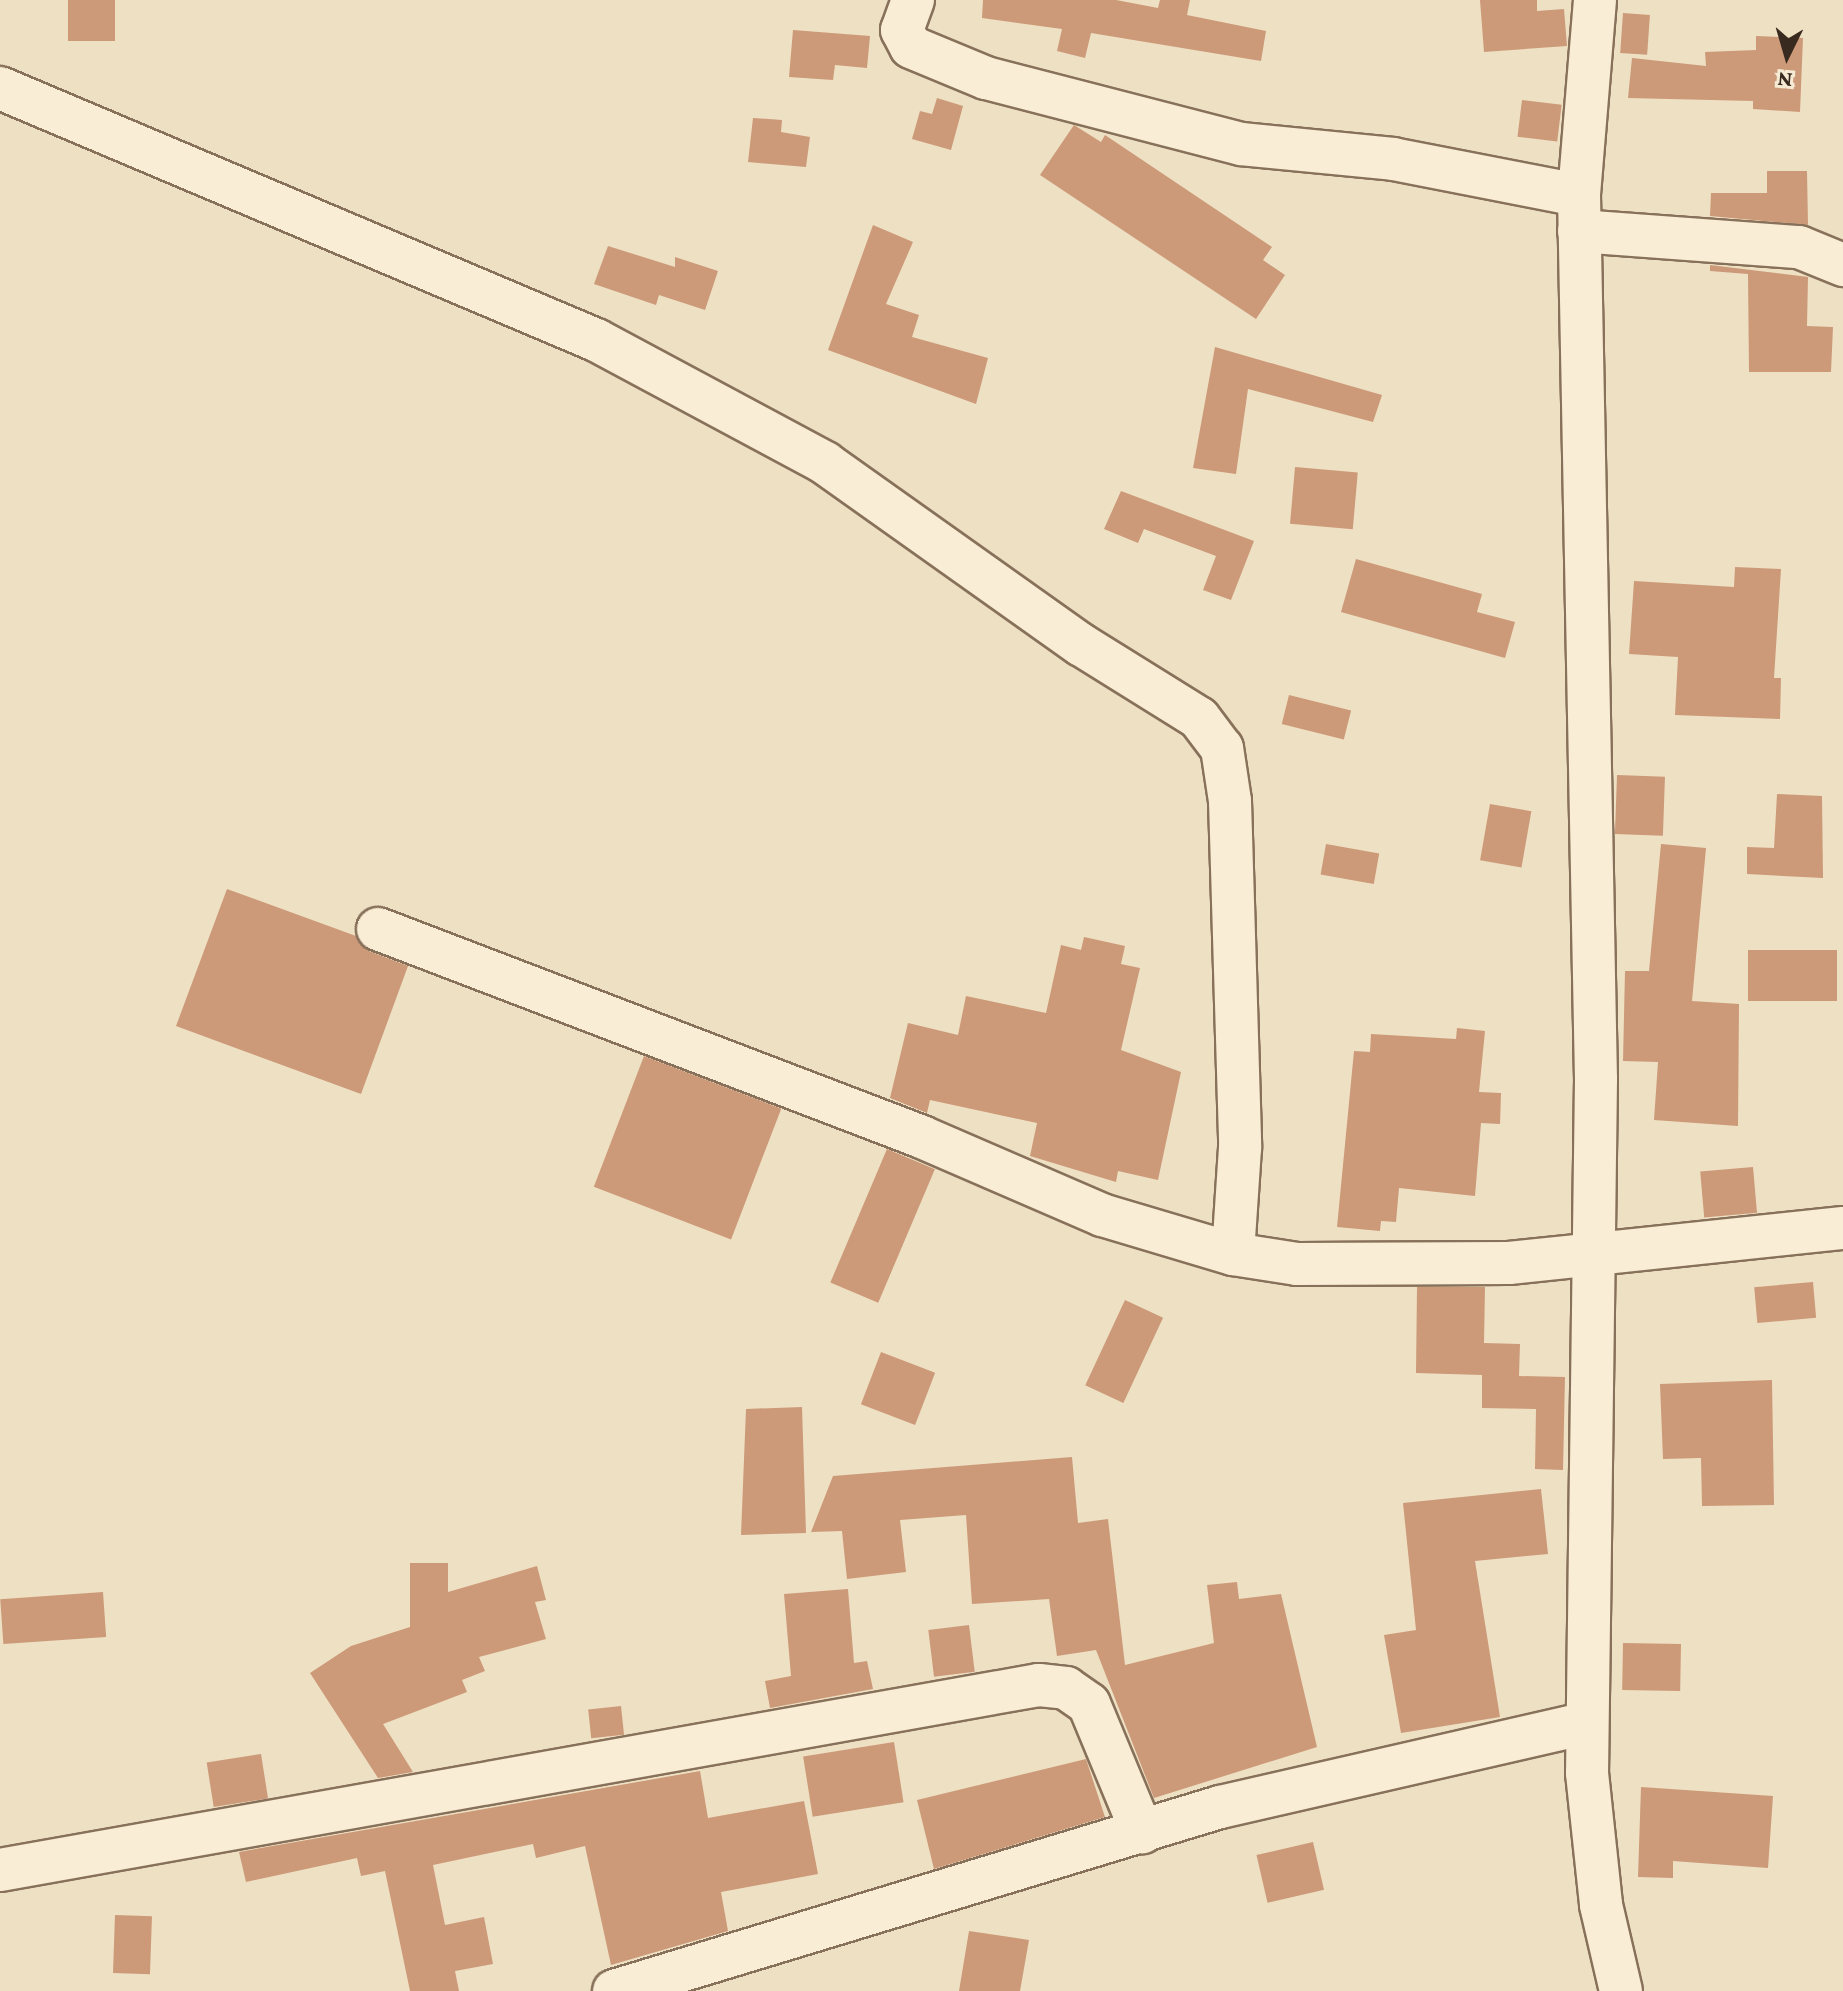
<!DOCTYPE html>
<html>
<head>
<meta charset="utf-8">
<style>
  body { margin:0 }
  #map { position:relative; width:1843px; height:1991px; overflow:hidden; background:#eee0c3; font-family:"Crimson Pro",serif }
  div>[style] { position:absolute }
  .building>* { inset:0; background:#cc9979; transform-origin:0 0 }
  .roads { filter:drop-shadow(2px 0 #88715a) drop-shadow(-2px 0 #88715a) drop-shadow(0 2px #88715a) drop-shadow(0 -2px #88715a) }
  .minor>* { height:42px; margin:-21px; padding:0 21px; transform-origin:21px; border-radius:21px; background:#f9edd6 }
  span { translate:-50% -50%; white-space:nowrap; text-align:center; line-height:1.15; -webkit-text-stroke:6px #f5ead3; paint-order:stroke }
  .north { position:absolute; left:1747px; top:16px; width:80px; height:80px; -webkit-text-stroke:6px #f5ead3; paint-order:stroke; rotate:185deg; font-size:22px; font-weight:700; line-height:32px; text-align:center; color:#382a1e }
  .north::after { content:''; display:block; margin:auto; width:28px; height:36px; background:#382a1e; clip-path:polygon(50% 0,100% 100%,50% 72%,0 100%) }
</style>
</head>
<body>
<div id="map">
  <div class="building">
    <i style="left:68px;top:0;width:47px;height:41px"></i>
    <i style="clip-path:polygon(983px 0,1116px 0,1158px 8px,1160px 0,1190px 0,1187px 15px,1266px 31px,1261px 61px,1091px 33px,1085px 58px,1057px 51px,1062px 29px,982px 18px)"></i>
    <i style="clip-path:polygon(1480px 0,1537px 0,1537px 11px,1564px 9px,1567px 46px,1484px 52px)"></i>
    <i style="left:1623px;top:13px;width:27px;height:40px;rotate:4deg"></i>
    <i style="clip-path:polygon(793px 30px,870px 36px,867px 68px,835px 65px,833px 80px,789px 77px)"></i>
    <i style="clip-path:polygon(1756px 36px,1803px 38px,1800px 112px,1753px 109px,1753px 101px,1628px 98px,1632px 58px,1706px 66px,1705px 52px,1756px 50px)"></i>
    <i style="clip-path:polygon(937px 98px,963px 106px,951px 150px,912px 139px,920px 111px,932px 114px)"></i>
    <i style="left:1522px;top:100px;width:40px;height:37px;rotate:7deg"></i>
    <i style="clip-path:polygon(753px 118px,782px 120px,781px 132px,810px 137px,806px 167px,748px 162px)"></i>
    <i style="clip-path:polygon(1074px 125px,1101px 142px,1105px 135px,1272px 247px,1263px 260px,1285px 275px,1256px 319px,1040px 175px)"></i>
    <i style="clip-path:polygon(1767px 171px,1807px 171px,1808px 225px,1710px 216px,1711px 193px,1767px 193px)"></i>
    <i style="clip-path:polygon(873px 225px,913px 242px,886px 304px,919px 315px,912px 337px,988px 358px,976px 404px,828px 350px)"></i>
    <i style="clip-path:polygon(608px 246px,675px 267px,675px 257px,718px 271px,705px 310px,659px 295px,656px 305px,594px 284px)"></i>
    <i style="clip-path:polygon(1710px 265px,1808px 277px,1807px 326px,1833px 327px,1831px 372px,1749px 372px,1748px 274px,1710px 271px)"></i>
    <i style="clip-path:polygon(1215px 347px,1382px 395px,1373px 422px,1248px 389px,1236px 474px,1193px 468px)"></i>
    <i style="left:1295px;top:467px;width:63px;height:57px;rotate:5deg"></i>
    <i style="clip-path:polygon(1121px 491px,1254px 541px,1231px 600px,1203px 590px,1216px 556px,1144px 529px,1138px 543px,1104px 529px)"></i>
    <i style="clip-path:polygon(1356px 559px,1482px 594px,1477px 612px,1515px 622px,1505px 658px,1341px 612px)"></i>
    <i style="clip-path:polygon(1735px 567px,1781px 569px,1774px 678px,1781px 678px,1780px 719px,1675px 715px,1678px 657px,1629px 654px,1634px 581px,1734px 587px)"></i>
    <i style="left:1289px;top:695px;width:64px;height:30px;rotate:14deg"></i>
    <i style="left:1617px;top:775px;width:48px;height:59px;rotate:2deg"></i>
    <i style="clip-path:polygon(1777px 794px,1822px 796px,1823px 878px,1747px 874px,1747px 847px,1774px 848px)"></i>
    <i style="left:1490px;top:804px;width:42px;height:57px;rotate:10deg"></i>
    <i style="left:1326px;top:844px;width:54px;height:31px;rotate:10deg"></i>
    <i style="clip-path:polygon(1661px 844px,1706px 848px,1692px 1001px,1739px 1004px,1738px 1126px,1654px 1120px,1658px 1062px,1623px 1061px,1625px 971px,1649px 971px)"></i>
    <i style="clip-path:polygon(227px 889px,356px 936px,369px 951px,408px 966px,361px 1094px,176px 1026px)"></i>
    <i style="clip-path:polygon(1084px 937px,1125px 946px,1121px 964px,1140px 968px,1121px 1050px,1181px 1072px,1158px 1180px,1118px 1171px,1116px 1182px,1030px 1156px,1037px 1123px,930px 1100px,927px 1113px,890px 1098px,908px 1023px,958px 1035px,966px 996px,1046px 1013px,1061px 945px,1081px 950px)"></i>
    <i style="left:1837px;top:950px;width:51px;height:89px;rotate:90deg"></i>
    <i style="clip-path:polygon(1457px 1028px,1485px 1031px,1479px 1092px,1501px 1093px,1500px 1124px,1481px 1123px,1475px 1196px,1399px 1188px,1396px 1222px,1381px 1221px,1380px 1231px,1337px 1227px,1354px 1051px,1370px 1052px,1371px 1034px,1456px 1039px)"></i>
    <i style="left:644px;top:1056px;width:147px;height:140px;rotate:21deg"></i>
    <i style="left:887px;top:1149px;width:52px;height:145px;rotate:23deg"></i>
    <i style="left:1753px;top:1167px;width:46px;height:53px;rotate:85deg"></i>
    <i style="left:1813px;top:1282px;width:36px;height:59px;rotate:85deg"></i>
    <i style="clip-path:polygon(1417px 1287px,1485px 1287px,1484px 1343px,1520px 1344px,1519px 1376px,1565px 1377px,1563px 1470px,1535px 1469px,1536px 1409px,1482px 1408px,1482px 1375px,1416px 1373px)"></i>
    <i style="left:1125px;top:1300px;width:42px;height:94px;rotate:25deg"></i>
    <i style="left:881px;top:1352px;width:58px;height:56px;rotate:21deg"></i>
    <i style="clip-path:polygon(1772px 1380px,1774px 1505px,1702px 1506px,1701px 1458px,1663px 1459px,1660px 1384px)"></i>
    <i style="clip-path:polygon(802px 1407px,806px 1533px,741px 1535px,746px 1409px)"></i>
    <i style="clip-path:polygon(1072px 1457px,1078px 1523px,1108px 1519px,1125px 1665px,1214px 1643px,1207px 1585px,1237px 1582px,1239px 1599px,1281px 1594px,1317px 1747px,1154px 1798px,1096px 1650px,1057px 1656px,1049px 1599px,972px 1604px,966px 1515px,900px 1520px,906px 1572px,847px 1579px,842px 1531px,811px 1532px,833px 1476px)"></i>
    <i style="clip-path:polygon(1541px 1489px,1548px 1554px,1475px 1561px,1500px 1717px,1401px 1733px,1384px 1635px,1416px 1630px,1403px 1503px)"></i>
    <i style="clip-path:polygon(410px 1563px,448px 1563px,448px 1592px,537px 1566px,546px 1600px,535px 1602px,546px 1639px,479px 1657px,485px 1671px,462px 1680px,467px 1692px,383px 1724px,413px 1772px,378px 1778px,310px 1673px,351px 1646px,410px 1627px)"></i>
    <i style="clip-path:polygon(848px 1589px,854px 1663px,867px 1661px,873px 1689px,770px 1708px,765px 1681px,791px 1676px,784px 1594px)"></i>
    <i style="left:103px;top:1592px;width:45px;height:103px;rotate:86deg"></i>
    <i style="left:969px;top:1625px;width:47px;height:41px;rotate:83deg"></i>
    <i style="left:1623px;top:1643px;width:58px;height:47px;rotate:1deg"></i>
    <i style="left:621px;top:1706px;width:29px;height:33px;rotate:84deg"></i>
    <i style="left:894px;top:1742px;width:61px;height:92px;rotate:81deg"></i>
    <i style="left:261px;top:1754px;width:45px;height:55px;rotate:81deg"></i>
    <i style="clip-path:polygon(1086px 1759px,1105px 1817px,934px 1869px,917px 1800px)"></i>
    <i style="clip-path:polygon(700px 1771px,708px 1818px,804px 1801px,818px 1874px,721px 1892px,728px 1931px,611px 1965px,585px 1846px,536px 1858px,533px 1844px,433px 1865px,445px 1925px,484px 1917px,493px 1964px,455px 1971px,459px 1991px,410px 1991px,385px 1871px,361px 1876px,357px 1858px,246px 1882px,239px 1852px)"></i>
    <i style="clip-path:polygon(1641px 1787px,1773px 1796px,1768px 1868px,1673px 1861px,1673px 1878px,1638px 1877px)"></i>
    <i style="left:1313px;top:1842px;width:49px;height:58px;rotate:77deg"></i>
    <i style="left:115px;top:1915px;width:37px;height:58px;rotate:2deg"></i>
    <i style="clip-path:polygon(969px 1931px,1029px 1940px,1020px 1991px,959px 1991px)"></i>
  </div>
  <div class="roads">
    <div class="minor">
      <i style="left:913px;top:0;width:32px;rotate:110deg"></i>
      <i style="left:902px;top:30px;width:19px;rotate:62deg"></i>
      <i style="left:911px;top:47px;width:81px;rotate:22.5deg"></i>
      <i style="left:986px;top:78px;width:263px;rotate:14.5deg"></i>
      <i style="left:1241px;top:144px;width:153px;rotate:5.6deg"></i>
      <i style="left:1393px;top:159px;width:189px;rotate:11deg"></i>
      <i style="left:1595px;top:0;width:196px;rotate:94.7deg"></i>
      <i style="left:1579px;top:195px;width:884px;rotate:88.9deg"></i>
      <i style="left:1596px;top:1079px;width:694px;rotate:90.74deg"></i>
      <i style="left:1587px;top:1773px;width:133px;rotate:83.9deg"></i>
      <i style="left:1601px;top:1905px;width:88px;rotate:76.9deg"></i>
      <i style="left:0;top:88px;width:647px;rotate:22.92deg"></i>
      <i style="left:596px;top:340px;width:260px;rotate:28.2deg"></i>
      <i style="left:825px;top:463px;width:313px;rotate:35.4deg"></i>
      <i style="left:1080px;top:644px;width:140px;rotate:31.9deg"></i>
      <i style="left:1199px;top:718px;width:38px;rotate:53deg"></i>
      <i style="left:1222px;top:748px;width:54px;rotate:81.4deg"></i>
      <i style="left:1230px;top:801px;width:347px;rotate:88.3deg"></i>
      <i style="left:1240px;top:1148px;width:106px;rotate:93.8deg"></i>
      <i style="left:1579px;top:231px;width:221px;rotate:4.2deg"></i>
      <i style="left:1799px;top:247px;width:48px;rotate:22.2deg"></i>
      <i style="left:378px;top:929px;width:582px;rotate:20.92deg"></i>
      <i style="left:922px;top:1137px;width:196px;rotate:23.4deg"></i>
      <i style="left:1102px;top:1215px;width:137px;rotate:16.6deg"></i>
      <i style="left:1233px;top:1254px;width:65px;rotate:8.9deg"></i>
      <i style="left:1297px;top:1264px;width:212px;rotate:-0.3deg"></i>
      <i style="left:1509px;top:1263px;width:336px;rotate:-6deg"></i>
      <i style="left:0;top:1870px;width:1055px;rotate:-10.1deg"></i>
      <i style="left:1039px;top:1685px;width:27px;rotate:6deg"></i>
      <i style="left:1066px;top:1688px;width:28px;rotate:35deg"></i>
      <i style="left:1089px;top:1704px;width:139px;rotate:67.5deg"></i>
      <i style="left:614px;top:1991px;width:633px;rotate:-16.89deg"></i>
      <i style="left:1220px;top:1807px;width:376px;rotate:-12.9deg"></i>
    </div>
  </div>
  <div class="north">N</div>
</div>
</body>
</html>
